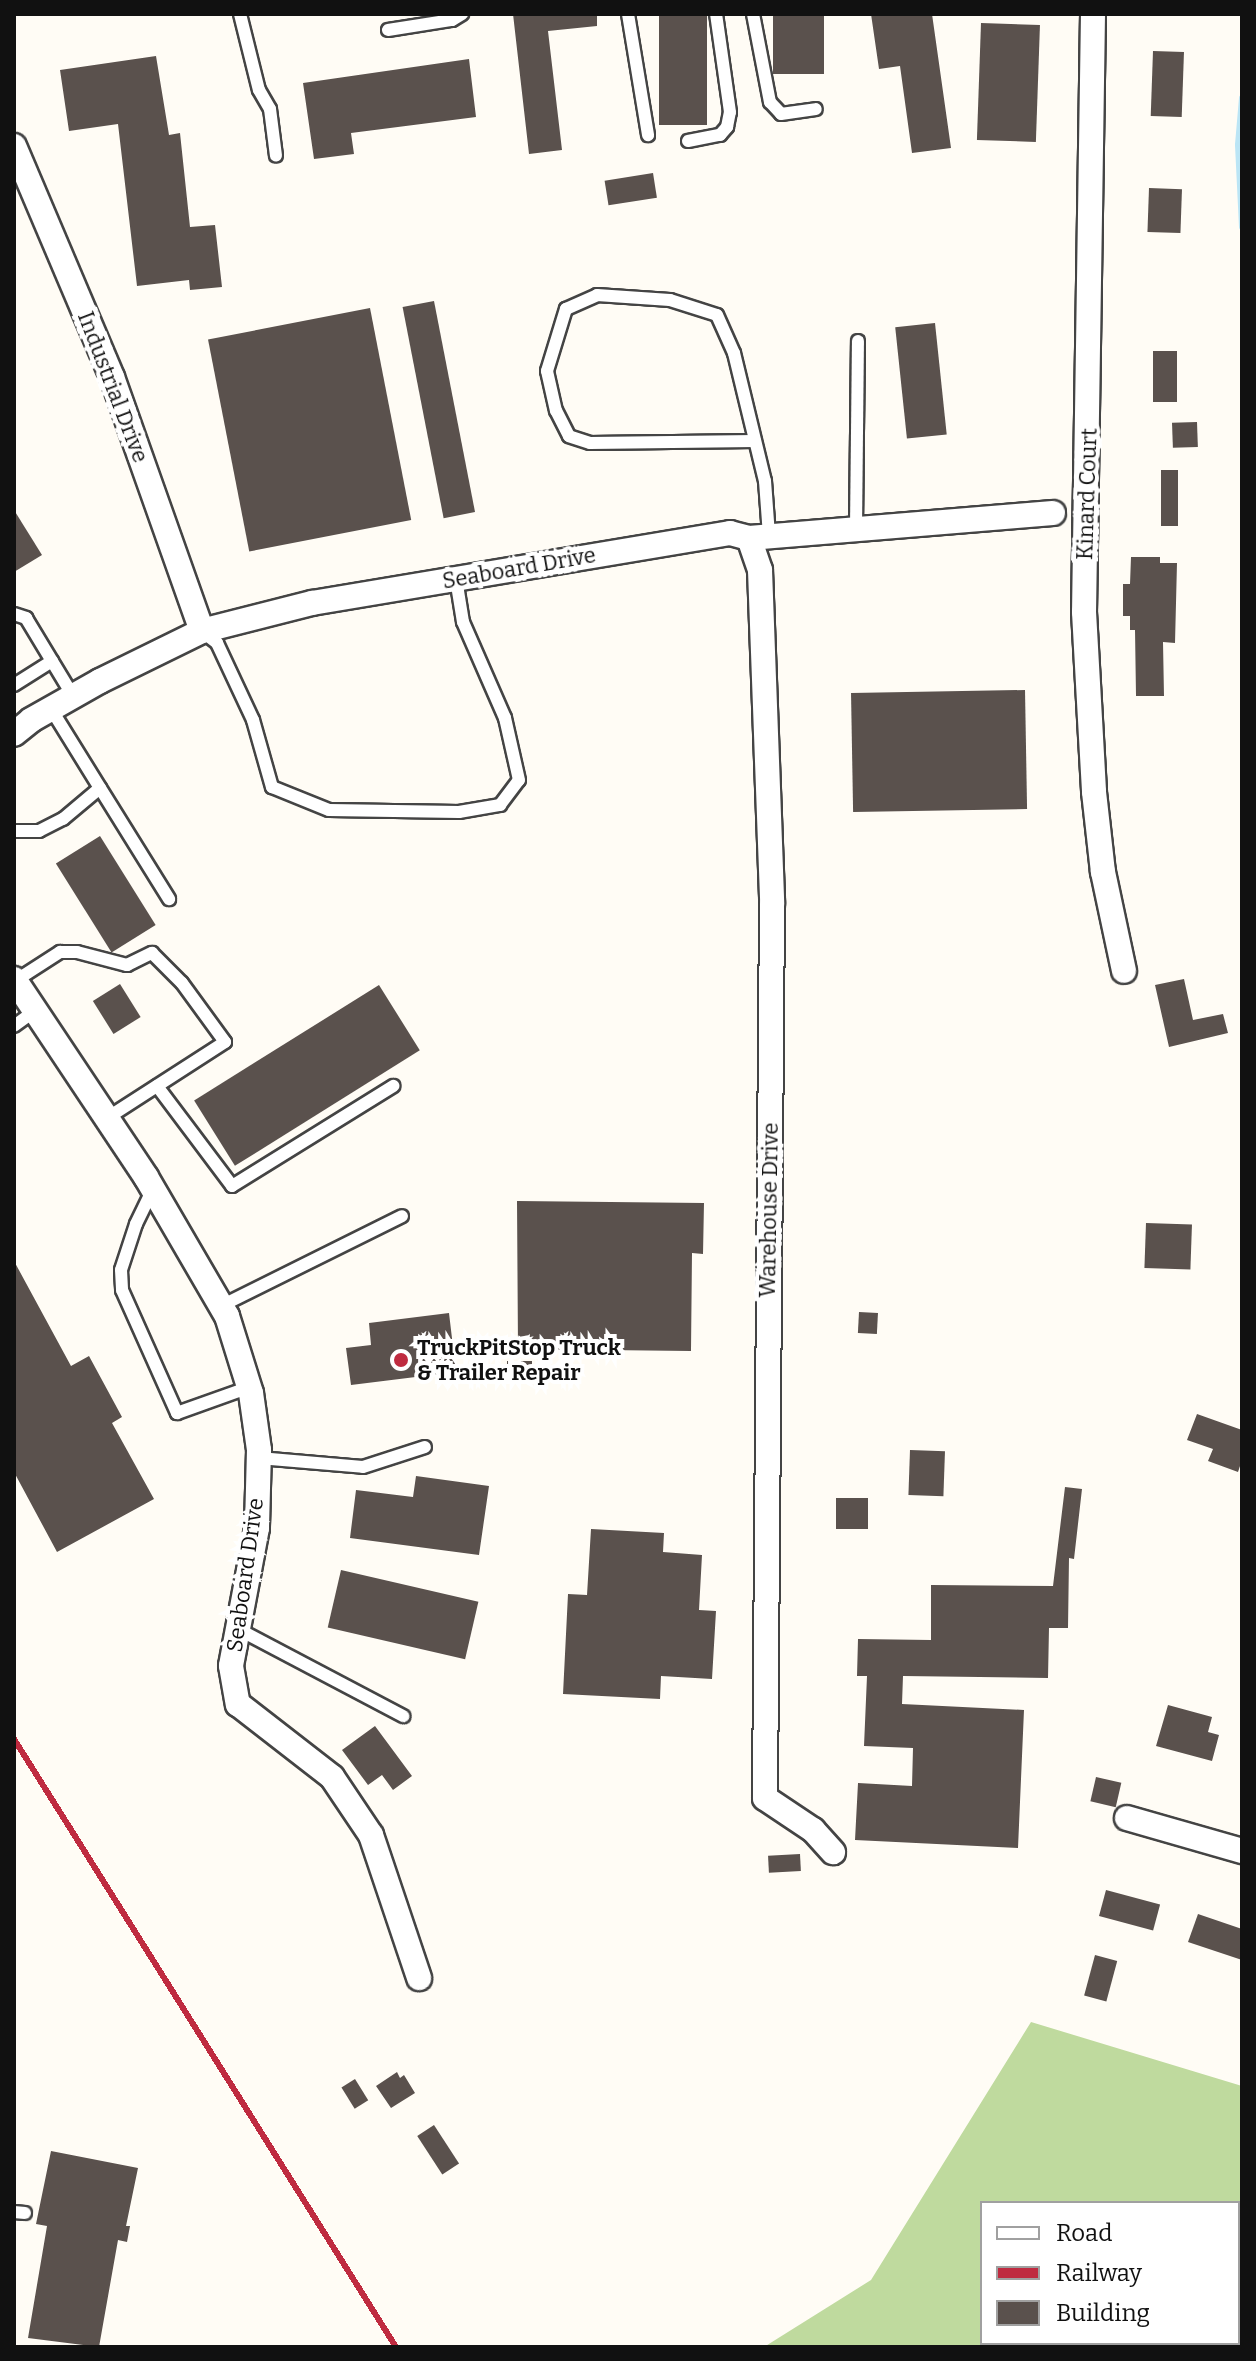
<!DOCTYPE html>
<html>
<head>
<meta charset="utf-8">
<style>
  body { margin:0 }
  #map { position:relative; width:1256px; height:2361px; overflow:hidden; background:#fffcf5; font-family:Bitter,serif }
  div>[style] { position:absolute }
  .forest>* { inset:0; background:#bfda9e }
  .stream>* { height:6px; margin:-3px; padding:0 3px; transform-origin:3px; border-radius:3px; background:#bbe5f5 }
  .building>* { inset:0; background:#5a514d; transform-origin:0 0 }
  .roads { filter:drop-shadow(2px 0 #444) drop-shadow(-2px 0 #444) drop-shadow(0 2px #444) drop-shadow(0 -2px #444) }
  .lane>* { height:12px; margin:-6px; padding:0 6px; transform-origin:6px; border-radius:6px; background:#fff }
  .street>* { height:24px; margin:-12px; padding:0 12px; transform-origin:12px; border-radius:12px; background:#fff }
  .rail>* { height:6px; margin:-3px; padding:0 3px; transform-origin:3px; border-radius:3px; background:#bf2b40 }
  .dots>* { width:22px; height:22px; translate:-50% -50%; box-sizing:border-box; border:4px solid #fff; border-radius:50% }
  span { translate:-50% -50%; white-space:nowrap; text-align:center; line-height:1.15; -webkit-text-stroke:8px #fff; paint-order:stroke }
  .street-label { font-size:22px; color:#111 }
  .poi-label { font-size:22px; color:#111; font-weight:700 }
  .left { translate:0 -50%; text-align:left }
  .frame { position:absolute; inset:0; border:16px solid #111; pointer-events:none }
  .legend { position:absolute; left:980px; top:2201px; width:260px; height:144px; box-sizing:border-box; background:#fff; border:2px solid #a0a0a0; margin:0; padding:10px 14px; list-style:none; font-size:24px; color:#111 }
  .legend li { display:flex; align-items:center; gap:16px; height:40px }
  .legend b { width:40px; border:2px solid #a0a0a0 }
</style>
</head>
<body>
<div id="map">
  <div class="forest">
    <i style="clip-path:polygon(evenodd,1031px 2022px,1242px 2086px,1242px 2347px,764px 2347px,871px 2280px,1031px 2022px,982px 2203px,1238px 2203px,1238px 2343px,982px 2343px,982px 2203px)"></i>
  </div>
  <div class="stream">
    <i style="left:1242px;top:98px;width:47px;rotate:94.9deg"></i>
    <i style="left:1238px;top:145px;width:82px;rotate:87.2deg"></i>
  </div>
  <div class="building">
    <i style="clip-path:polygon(513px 14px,597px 14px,597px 26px,548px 31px,562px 150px,529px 154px)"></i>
    <i style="left:659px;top:14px;width:48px;height:111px"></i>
    <i style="left:773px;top:14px;width:51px;height:60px"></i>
    <i style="clip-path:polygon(871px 14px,932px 14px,951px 148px,912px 153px,900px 66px,879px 69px)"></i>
    <i style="left:981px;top:23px;width:59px;height:117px;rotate:2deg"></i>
    <i style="left:1153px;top:51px;width:31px;height:65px;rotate:2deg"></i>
    <i style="clip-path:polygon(156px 56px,169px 135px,180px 133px,190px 227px,215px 225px,222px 287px,190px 290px,189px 280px,137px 286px,118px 124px,69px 131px,60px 70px)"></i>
    <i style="clip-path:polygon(469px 59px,476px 117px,351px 133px,354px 154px,314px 159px,303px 83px)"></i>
    <i style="left:653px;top:173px;width:25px;height:49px;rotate:81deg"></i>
    <i style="left:1149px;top:188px;width:33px;height:44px;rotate:2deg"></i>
    <i style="left:434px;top:301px;width:215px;height:32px;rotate:79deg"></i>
    <i style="left:370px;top:308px;width:216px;height:165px;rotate:79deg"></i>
    <i style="left:935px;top:323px;width:112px;height:40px;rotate:84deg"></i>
    <i style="left:1153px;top:351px;width:24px;height:51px"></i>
    <i style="left:1197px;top:422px;width:25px;height:25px;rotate:88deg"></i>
    <i style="left:1161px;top:470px;width:17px;height:56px"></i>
    <i style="clip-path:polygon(14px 510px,42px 555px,14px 572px)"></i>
    <i style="clip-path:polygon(1131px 557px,1160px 557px,1160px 563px,1177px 563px,1175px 643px,1163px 642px,1164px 696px,1136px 696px,1135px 630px,1130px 630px,1130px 616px,1123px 616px,1123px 584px,1130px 584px)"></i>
    <i style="left:1025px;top:690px;width:119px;height:174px;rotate:89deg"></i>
    <i style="left:100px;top:836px;width:105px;height:52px;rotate:58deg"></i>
    <i style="clip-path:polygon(1184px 979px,1193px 1020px,1223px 1014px,1228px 1033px,1169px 1047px,1155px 985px)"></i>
    <i style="left:120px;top:984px;width:39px;height:32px;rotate:58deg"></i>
    <i style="left:379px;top:985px;width:77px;height:218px;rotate:58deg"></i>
    <i style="clip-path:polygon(517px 1201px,704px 1203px,703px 1254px,692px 1253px,691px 1351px,518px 1349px)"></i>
    <i style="left:1146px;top:1223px;width:46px;height:45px;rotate:2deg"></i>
    <i style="clip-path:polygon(14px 1261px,71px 1366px,89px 1356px,122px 1417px,112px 1423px,154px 1499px,57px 1552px,14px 1472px)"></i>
    <i style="left:859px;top:1312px;width:19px;height:21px;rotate:3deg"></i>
    <i style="clip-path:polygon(449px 1313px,456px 1372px,351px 1385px,346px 1348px,371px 1345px,369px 1323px)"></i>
    <i style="left:507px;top:1361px;width:25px;height:17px"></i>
    <i style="clip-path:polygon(1197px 1414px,1242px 1430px,1242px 1460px,1238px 1472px,1208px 1461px,1213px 1449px,1187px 1440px)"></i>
    <i style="left:910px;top:1450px;width:35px;height:45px;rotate:2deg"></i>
    <i style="clip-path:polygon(416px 1476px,489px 1486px,479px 1555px,350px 1538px,356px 1490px,413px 1497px)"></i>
    <i style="clip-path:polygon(1065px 1487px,1082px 1489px,1074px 1559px,1069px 1558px,1068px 1628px,1049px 1628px,1048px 1678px,903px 1676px,902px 1704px,1024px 1710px,1018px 1848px,855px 1840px,858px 1783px,912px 1786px,913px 1748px,864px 1746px,867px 1676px,857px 1676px,858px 1639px,931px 1640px,931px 1585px,1053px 1586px)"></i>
    <i style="left:836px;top:1498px;width:32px;height:31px"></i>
    <i style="clip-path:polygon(591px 1529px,664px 1533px,663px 1552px,702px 1555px,699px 1610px,716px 1611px,712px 1679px,661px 1676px,660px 1699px,563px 1694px,568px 1594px,587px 1595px)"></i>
    <i style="left:341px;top:1570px;width:141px;height:59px;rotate:13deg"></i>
    <i style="clip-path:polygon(1168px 1705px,1212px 1717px,1208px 1732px,1219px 1735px,1212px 1761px,1156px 1746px)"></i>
    <i style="clip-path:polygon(375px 1726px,412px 1776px,393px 1790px,382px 1775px,368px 1785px,342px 1750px)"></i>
    <i style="left:1096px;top:1777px;width:26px;height:25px;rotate:13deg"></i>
    <i style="left:800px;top:1854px;width:17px;height:32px;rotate:87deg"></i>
    <i style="left:1106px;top:1890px;width:56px;height:27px;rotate:15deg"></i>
    <i style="clip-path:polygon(1198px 1914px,1242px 1929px,1242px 1960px,1188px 1942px)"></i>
    <i style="left:1095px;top:1955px;width:23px;height:42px;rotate:15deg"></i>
    <i style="clip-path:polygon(397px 2072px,400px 2078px,404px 2075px,415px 2093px,391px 2108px,376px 2086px)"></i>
    <i style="left:355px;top:2079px;width:25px;height:16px;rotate:58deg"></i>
    <i style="left:434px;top:2125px;width:46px;height:20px;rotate:57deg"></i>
    <i style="clip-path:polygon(51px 2151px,138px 2168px,126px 2226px,130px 2226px,127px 2242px,118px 2240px,99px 2347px,28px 2338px,47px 2226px,36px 2224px)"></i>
  </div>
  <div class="roads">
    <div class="lane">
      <i style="left:240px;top:14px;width:78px;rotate:76deg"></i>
      <i style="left:259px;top:90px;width:22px;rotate:60deg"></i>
      <i style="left:270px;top:109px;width:47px;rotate:82.7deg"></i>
      <i style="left:628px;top:14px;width:123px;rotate:80.6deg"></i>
      <i style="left:753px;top:14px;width:90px;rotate:79.1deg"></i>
      <i style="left:770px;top:102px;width:16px;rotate:47deg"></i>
      <i style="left:781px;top:114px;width:35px;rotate:-8deg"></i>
      <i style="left:388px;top:30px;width:65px;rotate:-8.9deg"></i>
      <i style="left:452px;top:20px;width:12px;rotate:-31deg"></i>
      <i style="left:688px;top:141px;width:33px;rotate:-11deg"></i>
      <i style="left:720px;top:135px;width:11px;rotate:-49deg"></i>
      <i style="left:727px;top:127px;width:15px;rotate:-79deg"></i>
      <i style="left:730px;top:112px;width:99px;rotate:-98.1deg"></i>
      <i style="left:755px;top:441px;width:165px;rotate:179.3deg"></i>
      <i style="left:590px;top:443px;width:22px;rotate:-162deg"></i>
      <i style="left:569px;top:436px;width:28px;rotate:-117deg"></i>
      <i style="left:556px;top:411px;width:41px;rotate:-102.7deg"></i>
      <i style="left:547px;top:371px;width:65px;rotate:-73deg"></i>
      <i style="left:566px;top:309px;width:34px;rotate:-24deg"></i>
      <i style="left:597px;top:295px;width:73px;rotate:3.9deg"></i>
      <i style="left:670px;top:300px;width:49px;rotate:17.7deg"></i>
      <i style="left:717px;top:315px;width:42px;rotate:65.9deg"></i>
      <i style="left:734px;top:353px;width:132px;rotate:76.4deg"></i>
      <i style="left:765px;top:481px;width:55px;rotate:85.8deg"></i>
      <i style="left:856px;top:528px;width:187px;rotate:-89.4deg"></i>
      <i style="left:14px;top:614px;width:13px;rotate:18deg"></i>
      <i style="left:26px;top:618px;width:91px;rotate:58.9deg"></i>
      <i style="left:203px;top:632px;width:18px;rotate:38deg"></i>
      <i style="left:217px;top:643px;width:85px;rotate:64.9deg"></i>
      <i style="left:253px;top:720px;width:70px;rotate:74.2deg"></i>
      <i style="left:272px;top:787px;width:61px;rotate:22deg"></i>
      <i style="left:329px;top:810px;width:130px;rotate:0.9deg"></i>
      <i style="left:459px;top:812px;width:42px;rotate:-9.7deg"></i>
      <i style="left:500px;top:805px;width:31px;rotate:-53deg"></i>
      <i style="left:519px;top:780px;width:64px;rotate:-102.7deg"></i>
      <i style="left:505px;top:718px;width:105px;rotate:-113.6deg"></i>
      <i style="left:463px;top:622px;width:44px;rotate:-99.2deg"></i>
      <i style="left:14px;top:685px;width:45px;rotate:-32.3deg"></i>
      <i style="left:100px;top:788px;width:131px;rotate:58.1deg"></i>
      <i style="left:14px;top:831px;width:25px"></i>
      <i style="left:39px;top:831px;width:27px;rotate:-27deg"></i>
      <i style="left:63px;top:819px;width:48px;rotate:-40deg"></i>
      <i style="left:100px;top:788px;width:93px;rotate:-121.8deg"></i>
      <i style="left:15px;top:981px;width:54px;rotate:-32.8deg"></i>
      <i style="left:60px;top:952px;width:17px"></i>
      <i style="left:77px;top:952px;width:52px;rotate:14.6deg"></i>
      <i style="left:127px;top:965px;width:28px;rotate:-26deg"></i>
      <i style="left:152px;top:953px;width:42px;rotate:45deg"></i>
      <i style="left:182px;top:983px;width:73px;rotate:53.9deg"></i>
      <i style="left:225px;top:1042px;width:140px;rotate:147.2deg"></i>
      <i style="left:14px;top:1026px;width:26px;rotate:-36deg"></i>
      <i style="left:157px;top:1086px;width:125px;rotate:53.1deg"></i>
      <i style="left:232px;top:1186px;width:190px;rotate:-31.8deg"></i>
      <i style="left:153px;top:1189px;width:39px;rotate:116deg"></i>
      <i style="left:136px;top:1224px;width:48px;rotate:108.1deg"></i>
      <i style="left:121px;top:1270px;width:20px;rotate:87deg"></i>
      <i style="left:122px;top:1290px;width:135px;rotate:65.9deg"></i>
      <i style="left:177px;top:1413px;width:77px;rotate:-19.6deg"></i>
      <i style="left:221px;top:1306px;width:202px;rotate:-26.4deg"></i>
      <i style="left:259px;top:1458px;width:104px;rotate:4.9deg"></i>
      <i style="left:363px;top:1467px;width:65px;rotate:-17.9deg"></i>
      <i style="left:238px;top:1629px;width:187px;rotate:27.8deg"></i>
      <i style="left:14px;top:2212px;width:11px;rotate:5deg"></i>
    </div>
    <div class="street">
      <i style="left:1093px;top:14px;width:598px;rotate:90.86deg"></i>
      <i style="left:1084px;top:612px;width:180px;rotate:86.8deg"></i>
      <i style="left:1094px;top:792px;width:81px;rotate:83.6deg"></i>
      <i style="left:1103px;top:872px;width:101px;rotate:78deg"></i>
      <i style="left:14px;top:146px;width:251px;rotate:67deg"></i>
      <i style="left:112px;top:377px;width:269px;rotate:70.5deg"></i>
      <i style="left:749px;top:538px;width:34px;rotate:71deg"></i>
      <i style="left:760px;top:570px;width:334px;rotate:87.9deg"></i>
      <i style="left:772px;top:904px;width:894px;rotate:90.45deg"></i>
      <i style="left:765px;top:1798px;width:58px;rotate:33.7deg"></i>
      <i style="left:813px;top:1830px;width:30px;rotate:48deg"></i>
      <i style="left:14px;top:734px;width:22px;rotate:-39deg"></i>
      <i style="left:31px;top:720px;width:79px;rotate:-29.5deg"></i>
      <i style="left:100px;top:681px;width:114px;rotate:-26.1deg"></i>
      <i style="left:202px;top:631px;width:114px;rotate:-14.3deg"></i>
      <i style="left:312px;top:603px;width:424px;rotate:-9.5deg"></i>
      <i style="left:730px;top:533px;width:20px;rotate:15deg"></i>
      <i style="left:749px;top:538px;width:305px;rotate:-4.7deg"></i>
      <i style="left:14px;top:979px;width:238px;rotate:56.3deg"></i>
      <i style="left:146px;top:1177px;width:161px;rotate:59.8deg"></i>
      <i style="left:227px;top:1316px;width:81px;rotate:72.7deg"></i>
      <i style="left:251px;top:1393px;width:58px;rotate:82deg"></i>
      <i style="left:259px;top:1450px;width:78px;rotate:91.5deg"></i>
      <i style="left:257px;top:1528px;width:140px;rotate:100.7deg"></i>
      <i style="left:231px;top:1666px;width:39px;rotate:80deg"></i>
      <i style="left:238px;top:1704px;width:119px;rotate:37.8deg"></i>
      <i style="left:332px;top:1777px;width:70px;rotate:56.1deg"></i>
      <i style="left:371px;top:1835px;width:151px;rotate:71.4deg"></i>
      <i style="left:1127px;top:1818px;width:120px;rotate:16deg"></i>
    </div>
  </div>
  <div class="rail">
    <i style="left:14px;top:1739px;width:718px;rotate:57.86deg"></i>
  </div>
  <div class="dots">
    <i style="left:401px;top:1360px;background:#bf2b40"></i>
  </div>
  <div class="street-label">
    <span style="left:113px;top:387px;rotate:69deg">Industrial Drive</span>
    <span style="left:1087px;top:494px;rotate:-88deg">Kinard Court</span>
    <span style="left:519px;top:568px;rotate:-10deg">Seaboard Drive</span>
    <span style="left:769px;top:1210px;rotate:-89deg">Warehouse Drive</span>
    <span style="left:245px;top:1575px;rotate:-82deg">Seaboard Drive</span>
  </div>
  <div class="poi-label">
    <span class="left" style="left:417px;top:1360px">TruckPitStop Truck<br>&amp; Trailer Repair</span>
  </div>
  <div class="frame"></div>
  <ul class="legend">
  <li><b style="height:10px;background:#fff"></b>Road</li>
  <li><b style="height:10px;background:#bf2b40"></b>Railway</li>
  <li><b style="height:22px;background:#5a514d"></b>Building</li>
  </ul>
</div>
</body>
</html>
